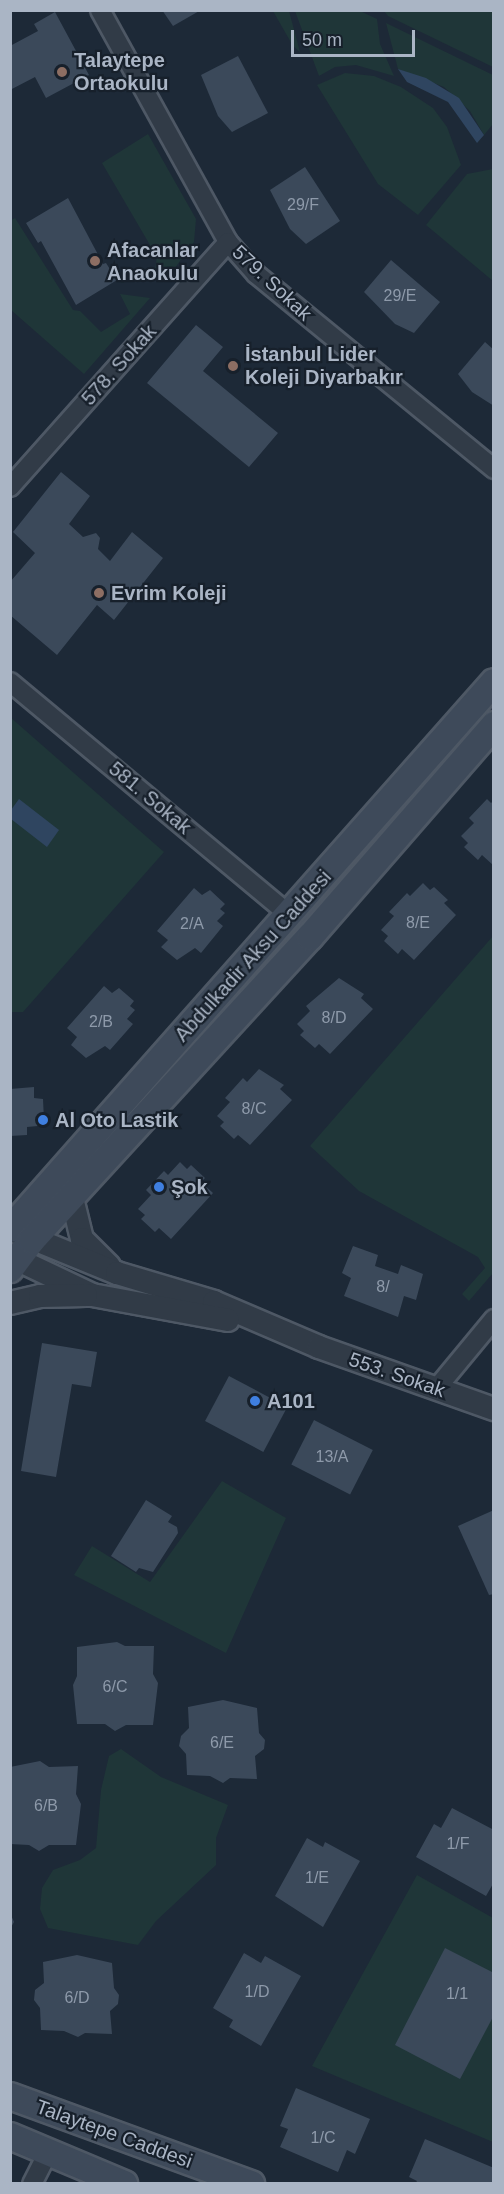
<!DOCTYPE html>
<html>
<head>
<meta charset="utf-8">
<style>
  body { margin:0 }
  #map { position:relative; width:504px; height:2194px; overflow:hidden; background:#1d2937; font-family:Arial,sans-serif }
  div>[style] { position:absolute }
  .green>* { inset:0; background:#1f3638 }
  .water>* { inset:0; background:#2f4560 }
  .building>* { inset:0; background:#3b495a; transform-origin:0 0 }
  .roads { filter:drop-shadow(2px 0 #4e5865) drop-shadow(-2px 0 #4e5865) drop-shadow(0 2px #4e5865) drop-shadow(0 -2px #4e5865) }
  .minor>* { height:18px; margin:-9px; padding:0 9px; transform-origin:9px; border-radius:9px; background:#313b47 }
  .tertiary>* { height:22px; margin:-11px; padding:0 11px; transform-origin:11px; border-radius:11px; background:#313b47 }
  .secondary>* { height:26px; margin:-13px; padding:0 13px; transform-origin:13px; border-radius:13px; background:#3e4a5a }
  .dots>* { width:16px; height:16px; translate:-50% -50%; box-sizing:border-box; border:3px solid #17202b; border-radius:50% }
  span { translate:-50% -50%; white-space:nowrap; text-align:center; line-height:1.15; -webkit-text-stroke:4.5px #17202b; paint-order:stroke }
  .number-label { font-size:16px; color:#8e9aaa }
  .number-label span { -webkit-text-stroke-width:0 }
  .poi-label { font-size:20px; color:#aab5c5; font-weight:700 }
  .left { translate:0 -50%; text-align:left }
  .street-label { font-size:20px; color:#aab5c5 }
  .frame { position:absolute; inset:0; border:12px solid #aab5c5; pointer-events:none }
  .scale { position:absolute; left:291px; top:30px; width:124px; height:27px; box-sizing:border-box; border:3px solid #aab5c5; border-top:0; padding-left:8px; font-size:18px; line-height:21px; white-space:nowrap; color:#aab5c5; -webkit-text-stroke:4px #17202b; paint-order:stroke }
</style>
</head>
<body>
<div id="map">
  <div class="green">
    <i style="clip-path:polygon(273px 11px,289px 11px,300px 52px,293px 46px)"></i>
    <i style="clip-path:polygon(295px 11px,360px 11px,377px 19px,380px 44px,394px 76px,356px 65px,335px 67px,319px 76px)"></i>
    <i style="clip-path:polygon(384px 11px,493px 11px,493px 67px,388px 16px)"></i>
    <i style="clip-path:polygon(386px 23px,493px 75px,493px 124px,484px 135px,470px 111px,444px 87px,398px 69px)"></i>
    <i style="clip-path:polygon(345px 73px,374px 76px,401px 87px,433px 108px,447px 127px,461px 165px,418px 215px,378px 184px,317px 85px)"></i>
    <i style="clip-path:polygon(148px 134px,196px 219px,194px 242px,166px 280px,155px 269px,157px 257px,102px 163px)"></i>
    <i style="clip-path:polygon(493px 169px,494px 169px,493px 281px,426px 225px,467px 174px)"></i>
    <i style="clip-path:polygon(15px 218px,73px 310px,80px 311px,101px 332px,130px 314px,120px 294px,150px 298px,84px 374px,11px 310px,10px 221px)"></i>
    <i style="clip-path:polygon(10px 717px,164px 852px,23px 1012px,10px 1012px)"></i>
    <i style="clip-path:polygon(493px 936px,493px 1273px,469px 1301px,462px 1294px,485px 1268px,478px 1257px,359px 1191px,310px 1146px)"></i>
    <i style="clip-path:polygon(222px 1481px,286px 1518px,226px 1653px,74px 1575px,92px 1546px,150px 1582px)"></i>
    <i style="clip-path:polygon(121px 1749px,161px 1777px,228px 1805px,216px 1838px,216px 1865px,156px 1921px,138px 1945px,48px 1928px,40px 1909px,42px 1888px,53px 1870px,80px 1860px,96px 1848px,101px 1790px,109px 1756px)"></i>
    <i style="clip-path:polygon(417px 1875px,493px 1918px,493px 2142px,312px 2066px)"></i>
  </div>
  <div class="water">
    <i style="clip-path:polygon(398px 69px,426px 78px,459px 98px,484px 135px,477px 143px,448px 102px,407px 82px)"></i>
    <i style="clip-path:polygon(19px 799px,59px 830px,47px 847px,11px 819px,11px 810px)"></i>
  </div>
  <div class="building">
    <i style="clip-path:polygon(162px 10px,201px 10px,173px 26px)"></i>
    <i style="clip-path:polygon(55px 12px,89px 75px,46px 98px,35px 77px,10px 90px,10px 46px,38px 31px,34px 24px)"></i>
    <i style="clip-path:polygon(238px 56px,268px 113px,232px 132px,218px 116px,201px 75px)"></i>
    <i style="clip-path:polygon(305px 167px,340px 221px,306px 244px,290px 229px,270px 190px)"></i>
    <i style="clip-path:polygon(68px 198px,103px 264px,106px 263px,117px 280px,76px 305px,41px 241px,38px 243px,26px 223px)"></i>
    <i style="clip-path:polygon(391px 260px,440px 302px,414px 333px,395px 324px,364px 292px)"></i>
    <i style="clip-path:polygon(196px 325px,223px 347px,203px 371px,278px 433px,249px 467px,147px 383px)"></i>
    <i style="clip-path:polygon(485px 342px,494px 350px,494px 406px,472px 392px,458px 374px)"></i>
    <i style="clip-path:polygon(61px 472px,90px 496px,69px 524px,83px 537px,96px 533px,100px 538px,98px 549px,110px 561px,132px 532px,163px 558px,114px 620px,97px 605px,57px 655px,10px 615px,10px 582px,35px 553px,13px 532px)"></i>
    <i style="clip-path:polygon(487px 799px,491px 803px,494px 800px,494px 866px,482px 855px,478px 860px,464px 847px,468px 843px,461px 836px,474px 823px,469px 818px)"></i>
    <i style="clip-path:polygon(423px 883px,430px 890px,434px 887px,448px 900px,444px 903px,456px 915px,414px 960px,402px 949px,398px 954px,384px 941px,388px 936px,381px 930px,394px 916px,389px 912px,407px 893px,410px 896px)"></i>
    <i style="clip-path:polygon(194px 888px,202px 895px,210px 890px,225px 904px,220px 909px,225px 913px,217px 921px,223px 926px,201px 953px,195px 948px,177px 960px,161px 947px,168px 940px,157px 931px)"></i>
    <i style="clip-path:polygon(339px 978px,364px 994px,361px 998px,373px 1009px,330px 1054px,319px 1044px,315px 1048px,300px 1035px,304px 1031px,297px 1024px,310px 1011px,306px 1006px)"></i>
    <i style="clip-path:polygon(104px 986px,112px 993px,119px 988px,134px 1001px,130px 1006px,135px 1010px,127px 1019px,133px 1024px,110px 1050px,105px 1046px,86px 1058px,71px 1045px,77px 1037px,67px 1028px)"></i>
    <i style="clip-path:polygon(259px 1069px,284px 1085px,280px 1089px,292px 1100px,250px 1145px,238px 1135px,234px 1139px,220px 1126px,224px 1122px,217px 1116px,230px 1102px,225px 1098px,243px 1078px,247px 1082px)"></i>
    <i style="clip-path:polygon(34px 1087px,34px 1098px,43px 1099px,44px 1120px,37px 1120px,38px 1126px,27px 1127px,27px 1135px,10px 1136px,10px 1089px)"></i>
    <i style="clip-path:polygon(180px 1162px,187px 1169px,191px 1165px,205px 1178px,201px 1182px,213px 1193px,171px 1239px,159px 1228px,155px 1232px,141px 1219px,145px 1215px,138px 1209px,151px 1195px,146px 1190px,164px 1171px,168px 1175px)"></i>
    <i style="clip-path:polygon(353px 1246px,378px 1255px,375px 1266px,398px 1274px,401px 1265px,423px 1274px,416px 1300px,404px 1296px,398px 1317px,344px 1296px,351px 1278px,342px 1273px)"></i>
    <i style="clip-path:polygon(42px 1343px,97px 1352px,91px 1387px,72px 1384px,56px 1477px,21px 1471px)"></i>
    <i style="left:229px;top:1376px;width:66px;height:51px;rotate:28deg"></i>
    <i style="left:314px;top:1420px;width:66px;height:50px;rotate:27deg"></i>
    <i style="clip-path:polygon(146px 1500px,172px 1516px,168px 1522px,177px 1527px,178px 1533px,153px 1572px,139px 1568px,136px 1572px,111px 1556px)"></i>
    <i style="clip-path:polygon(494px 1510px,494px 1594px,489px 1595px,458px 1526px)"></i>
    <i style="clip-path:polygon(117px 1642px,125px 1646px,154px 1646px,153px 1674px,158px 1683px,153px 1725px,126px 1725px,115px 1731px,105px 1724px,77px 1724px,73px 1685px,77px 1676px,77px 1647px)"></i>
    <i style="clip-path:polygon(223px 1700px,257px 1708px,259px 1733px,265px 1740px,264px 1749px,255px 1756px,257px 1779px,230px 1778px,223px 1783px,210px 1776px,187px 1775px,186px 1754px,179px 1746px,181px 1736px,189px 1728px,188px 1707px)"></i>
    <i style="clip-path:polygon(40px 1761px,49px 1767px,78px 1766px,76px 1794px,81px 1804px,76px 1845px,49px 1845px,39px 1851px,29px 1845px,10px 1844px,10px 1767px)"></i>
    <i style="clip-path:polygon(452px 1808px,494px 1830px,494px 1882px,486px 1896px,416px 1857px,434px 1824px,441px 1828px)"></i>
    <i style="clip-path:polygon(307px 1838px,323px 1847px,325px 1842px,360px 1861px,323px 1927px,275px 1896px)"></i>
    <i style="clip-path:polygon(10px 1913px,14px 1922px,10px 1929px)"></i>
    <i style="clip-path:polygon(445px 1948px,494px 1973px,494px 2015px,460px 2079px,395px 2045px)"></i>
    <i style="clip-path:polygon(244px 1953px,261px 1963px,265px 1956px,301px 1976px,261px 2046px,229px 2027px,233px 2020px,213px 2008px)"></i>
    <i style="clip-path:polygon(77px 1955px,112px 1963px,114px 1988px,119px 1995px,118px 2004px,110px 2011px,112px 2034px,85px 2033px,78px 2037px,64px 2031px,41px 2030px,40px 2008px,34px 2000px,35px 1990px,44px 1983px,43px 1962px)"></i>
    <i style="clip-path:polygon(296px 2088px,370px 2119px,355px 2154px,347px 2150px,338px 2172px,280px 2147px,288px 2129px,280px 2126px)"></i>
    <i style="clip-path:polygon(425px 2139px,494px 2168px,494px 2184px,415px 2184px,417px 2181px,409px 2177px)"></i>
  </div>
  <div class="roads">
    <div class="minor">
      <i style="left:100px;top:10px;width:265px;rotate:61.1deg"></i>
      <i style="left:228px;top:242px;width:43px;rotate:48.8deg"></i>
      <i style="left:256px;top:274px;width:308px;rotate:39.3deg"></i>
      <i style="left:10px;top:487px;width:328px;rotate:-48.3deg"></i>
      <i style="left:10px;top:682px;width:364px;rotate:39.8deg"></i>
      <i style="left:436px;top:1389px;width:91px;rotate:-50.4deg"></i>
      <i style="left:32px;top:2184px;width:36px;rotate:-63deg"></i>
    </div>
    <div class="tertiary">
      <i style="left:72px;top:1198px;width:42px;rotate:76.3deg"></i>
      <i style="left:82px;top:1239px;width:38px;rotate:45deg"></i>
      <i style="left:17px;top:1232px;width:108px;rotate:22.3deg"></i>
      <i style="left:117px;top:1273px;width:101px;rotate:16.6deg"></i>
      <i style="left:214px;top:1302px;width:114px;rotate:23.2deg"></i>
      <i style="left:319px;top:1347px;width:186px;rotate:19.5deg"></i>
      <i style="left:10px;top:1256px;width:91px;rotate:25.4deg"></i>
      <i style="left:92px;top:1295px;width:138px;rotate:10.4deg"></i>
      <i style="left:10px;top:1303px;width:31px;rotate:-13deg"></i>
      <i style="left:40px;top:1296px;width:46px;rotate:-1.2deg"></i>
    </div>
    <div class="secondary">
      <i style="left:10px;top:1229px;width:730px;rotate:-48.5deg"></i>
      <i style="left:10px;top:1269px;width:36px;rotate:-53deg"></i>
      <i style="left:32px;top:1240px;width:411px;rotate:-47.5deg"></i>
      <i style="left:310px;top:937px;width:281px;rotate:-49deg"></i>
      <i style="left:10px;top:2096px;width:257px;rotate:20.1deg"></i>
      <i style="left:10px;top:2136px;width:124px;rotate:22.8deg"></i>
    </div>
  </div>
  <div class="dots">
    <i style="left:62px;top:72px;background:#8d6e63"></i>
    <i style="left:95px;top:261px;background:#8d6e63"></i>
    <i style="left:233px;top:366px;background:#8d6e63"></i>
    <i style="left:99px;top:593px;background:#8d6e63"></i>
    <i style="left:43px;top:1120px;background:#3f7fe0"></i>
    <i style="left:159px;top:1187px;background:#3f7fe0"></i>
    <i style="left:255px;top:1401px;background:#3f7fe0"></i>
  </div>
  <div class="number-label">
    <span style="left:303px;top:205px">29/F</span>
    <span style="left:400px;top:296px">29/E</span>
    <span style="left:418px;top:923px">8/E</span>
    <span style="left:192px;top:924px">2/A</span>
    <span style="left:334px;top:1018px">8/D</span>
    <span style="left:101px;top:1022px">2/B</span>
    <span style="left:254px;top:1109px">8/C</span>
    <span style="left:383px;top:1287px">8/</span>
    <span style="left:332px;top:1457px">13/A</span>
    <span style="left:115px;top:1687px">6/C</span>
    <span style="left:222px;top:1743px">6/E</span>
    <span style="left:46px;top:1806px">6/B</span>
    <span style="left:458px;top:1844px">1/F</span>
    <span style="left:317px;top:1878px">1/E</span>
    <span style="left:257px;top:1992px">1/D</span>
    <span style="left:457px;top:1994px">1/1</span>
    <span style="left:77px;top:1998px">6/D</span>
    <span style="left:323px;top:2138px">1/C</span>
  </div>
  <div class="poi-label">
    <span class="left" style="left:74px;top:72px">Talaytepe<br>Ortaokulu</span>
    <span class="left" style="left:107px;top:262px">Afacanlar<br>Anaokulu</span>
    <span class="left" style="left:245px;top:366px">İstanbul Lider<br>Koleji Diyarbakır</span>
    <span class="left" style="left:111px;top:593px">Evrim Koleji</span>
    <span class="left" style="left:55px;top:1120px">Al Oto Lastik</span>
    <span class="left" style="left:171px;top:1187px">Şok</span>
    <span class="left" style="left:267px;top:1401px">A101</span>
  </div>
  <div class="street-label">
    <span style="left:272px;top:283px;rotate:43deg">579. Sokak</span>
    <span style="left:119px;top:365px;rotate:-48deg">578. Sokak</span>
    <span style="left:150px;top:798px;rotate:40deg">581. Sokak</span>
    <span style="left:253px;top:956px;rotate:-48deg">Abdulkadir Aksu Caddesi</span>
    <span style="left:397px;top:1375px;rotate:19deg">553. Sokak</span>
    <span style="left:114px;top:2134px;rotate:20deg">Talaytepe Caddesi</span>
  </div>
  <div class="frame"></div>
  <div class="scale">50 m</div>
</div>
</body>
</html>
